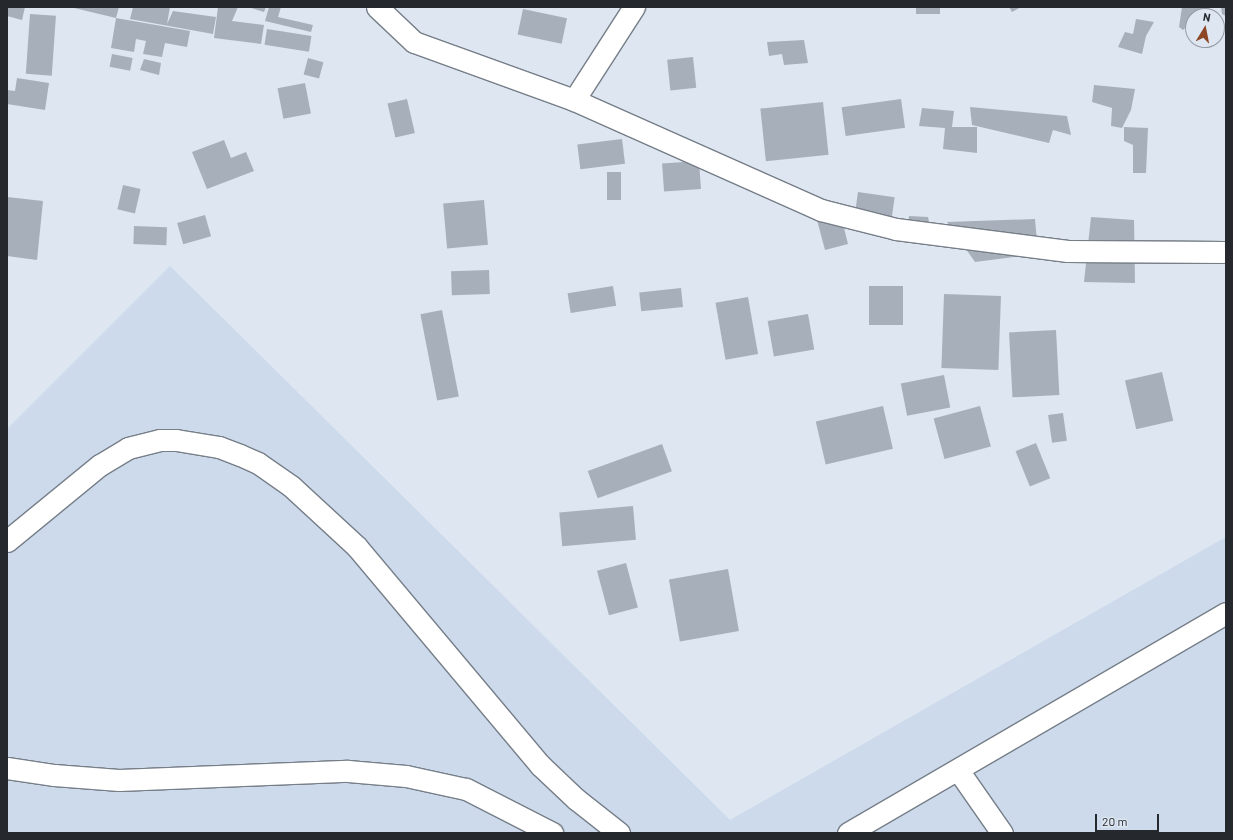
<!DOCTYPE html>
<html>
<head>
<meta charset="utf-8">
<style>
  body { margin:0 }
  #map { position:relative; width:1233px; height:840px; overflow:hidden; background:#dde6f1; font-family:Barlow,sans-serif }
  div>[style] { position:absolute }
  .built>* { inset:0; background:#ccdaeb }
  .building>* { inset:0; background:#a7b0ba; transform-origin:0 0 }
  .roads { filter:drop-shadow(1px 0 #767e88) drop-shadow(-1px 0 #767e88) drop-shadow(0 1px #767e88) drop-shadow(0 -1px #767e88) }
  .minor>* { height:21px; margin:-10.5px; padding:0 10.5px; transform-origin:10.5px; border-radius:10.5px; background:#fff }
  span { translate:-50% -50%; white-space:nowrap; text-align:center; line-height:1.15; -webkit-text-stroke:3px #dde6f1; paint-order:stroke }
  .frame { position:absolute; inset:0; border:8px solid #25282d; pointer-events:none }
  .north { position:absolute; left:1185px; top:8px; width:40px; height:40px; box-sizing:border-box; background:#dde6f1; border:1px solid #939aa3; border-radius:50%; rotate:10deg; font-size:11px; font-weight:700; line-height:16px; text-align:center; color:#25282d }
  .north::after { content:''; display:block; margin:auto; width:14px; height:18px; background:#8e4724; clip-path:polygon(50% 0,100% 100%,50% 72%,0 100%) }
  .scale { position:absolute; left:1095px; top:814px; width:64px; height:18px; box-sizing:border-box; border:2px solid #25282d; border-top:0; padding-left:5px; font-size:12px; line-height:14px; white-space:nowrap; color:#25282d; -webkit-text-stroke:3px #dde6f1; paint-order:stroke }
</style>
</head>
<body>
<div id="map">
  <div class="built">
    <i style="clip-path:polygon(170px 266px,730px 820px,1226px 537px,1226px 833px,7px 833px,7px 429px)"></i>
  </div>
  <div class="building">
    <i style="clip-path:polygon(7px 7px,25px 7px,22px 20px,7px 16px)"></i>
    <i style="clip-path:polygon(70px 7px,119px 7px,116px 18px,190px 31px,187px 47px,165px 43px,162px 57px,143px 54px,146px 41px,136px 39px,134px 52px,111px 48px,116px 18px)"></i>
    <i style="clip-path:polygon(133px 7px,170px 7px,167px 24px,173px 11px,216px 17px,213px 34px,130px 19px)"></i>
    <i style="clip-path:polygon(218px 7px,238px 7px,232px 21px,264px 25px,261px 44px,214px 38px)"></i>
    <i style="clip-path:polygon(248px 7px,266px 7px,264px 12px)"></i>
    <i style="clip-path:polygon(269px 7px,281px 7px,278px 17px,313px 25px,311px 32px,265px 21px)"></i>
    <i style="left:916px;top:7px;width:24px;height:7px"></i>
    <i style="clip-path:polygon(1009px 7px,1021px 7px,1012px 12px)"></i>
    <i style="clip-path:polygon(1182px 7px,1209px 7px,1209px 12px,1217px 15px,1193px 16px,1193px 26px,1188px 25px,1183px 30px,1179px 27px)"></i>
    <i style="clip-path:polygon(1221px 7px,1226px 7px,1226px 16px,1222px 14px)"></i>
    <i style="left:523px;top:9px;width:45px;height:26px;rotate:12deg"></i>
    <i style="left:30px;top:14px;width:26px;height:60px;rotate:4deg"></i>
    <i style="clip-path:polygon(1136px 19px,1154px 22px,1146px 36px,1142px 54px,1118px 47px,1125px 32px,1133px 34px)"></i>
    <i style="left:267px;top:29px;width:45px;height:16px;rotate:9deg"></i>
    <i style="clip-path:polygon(804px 40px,808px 63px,784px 65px,782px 54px,769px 56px,767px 42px)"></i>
    <i style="left:112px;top:54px;width:21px;height:13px;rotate:11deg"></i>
    <i style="left:693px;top:57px;width:31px;height:26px;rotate:84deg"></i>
    <i style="left:308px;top:58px;width:16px;height:17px;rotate:15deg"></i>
    <i style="clip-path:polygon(144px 59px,161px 63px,159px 75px,140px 70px)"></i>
    <i style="clip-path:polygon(17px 78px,49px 83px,45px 110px,7px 104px,7px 90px,15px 91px)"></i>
    <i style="left:305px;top:83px;width:31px;height:28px;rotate:79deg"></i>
    <i style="clip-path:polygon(1094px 85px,1135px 89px,1131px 110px,1122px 128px,1111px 126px,1112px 108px,1092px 102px)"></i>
    <i style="left:407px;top:99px;width:35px;height:20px;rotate:77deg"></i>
    <i style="left:901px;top:99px;width:29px;height:60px;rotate:82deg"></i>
    <i style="left:823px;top:102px;width:53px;height:63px;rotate:84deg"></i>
    <i style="clip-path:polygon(970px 107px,1067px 116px,1071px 135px,1053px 130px,1049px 143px,972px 125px)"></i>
    <i style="clip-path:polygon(922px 108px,954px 111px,952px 127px,977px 127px,977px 153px,943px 149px,945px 128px,919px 126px)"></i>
    <i style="clip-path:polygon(1124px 127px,1148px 128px,1146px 173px,1133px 173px,1133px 145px,1124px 141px)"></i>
    <i style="left:622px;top:139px;width:25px;height:45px;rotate:83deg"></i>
    <i style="clip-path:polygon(224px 140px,231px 158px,246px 152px,254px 171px,207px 189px,192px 152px)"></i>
    <i style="left:699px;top:161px;width:28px;height:37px;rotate:86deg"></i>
    <i style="left:607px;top:172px;width:14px;height:28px"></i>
    <i style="left:123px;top:185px;width:18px;height:25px;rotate:13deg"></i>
    <i style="left:858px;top:192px;width:37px;height:26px;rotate:8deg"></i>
    <i style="clip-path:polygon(7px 197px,43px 201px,37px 260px,7px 256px)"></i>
    <i style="left:484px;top:200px;width:45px;height:41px;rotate:85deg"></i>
    <i style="left:205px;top:215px;width:22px;height:29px;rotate:74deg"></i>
    <i style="clip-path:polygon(909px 216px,928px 217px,930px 227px,908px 226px)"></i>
    <i style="clip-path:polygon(1091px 217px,1134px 220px,1135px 283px,1084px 282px)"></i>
    <i style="clip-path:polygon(1035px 219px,1038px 254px,975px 262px,947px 222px)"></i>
    <i style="clip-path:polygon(817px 220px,843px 224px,848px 244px,825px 250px)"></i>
    <i style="left:134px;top:226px;width:33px;height:18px;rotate:2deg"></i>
    <i style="left:489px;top:270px;width:24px;height:38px;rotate:88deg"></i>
    <i style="left:613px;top:286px;width:20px;height:46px;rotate:81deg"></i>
    <i style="left:869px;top:286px;width:34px;height:39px"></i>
    <i style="left:681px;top:288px;width:19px;height:42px;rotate:84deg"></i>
    <i style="left:944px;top:294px;width:57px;height:74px;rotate:2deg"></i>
    <i style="left:748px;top:297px;width:58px;height:33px;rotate:80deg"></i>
    <i style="left:442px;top:310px;width:88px;height:22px;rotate:79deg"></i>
    <i style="left:808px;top:314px;width:36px;height:41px;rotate:80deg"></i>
    <i style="left:1056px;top:330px;width:65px;height:47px;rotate:87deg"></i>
    <i style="left:1162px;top:372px;width:50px;height:38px;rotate:77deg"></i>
    <i style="left:944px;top:375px;width:33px;height:44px;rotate:79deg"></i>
    <i style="left:883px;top:406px;width:44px;height:69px;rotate:77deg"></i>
    <i style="left:980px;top:406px;width:42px;height:48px;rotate:75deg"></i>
    <i style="left:1063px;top:413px;width:28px;height:15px;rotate:82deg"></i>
    <i style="left:1036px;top:443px;width:38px;height:22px;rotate:68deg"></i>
    <i style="left:662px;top:444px;width:29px;height:79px;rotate:70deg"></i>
    <i style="left:633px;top:506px;width:34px;height:74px;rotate:85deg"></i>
    <i style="left:626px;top:563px;width:46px;height:30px;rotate:75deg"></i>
    <i style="left:728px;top:569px;width:63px;height:60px;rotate:80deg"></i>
  </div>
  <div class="roads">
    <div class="minor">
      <i style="left:377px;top:7px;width:51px;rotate:43.4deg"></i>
      <i style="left:414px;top:42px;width:170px;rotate:19.9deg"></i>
      <i style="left:574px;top:100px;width:270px;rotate:24deg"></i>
      <i style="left:821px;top:210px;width:77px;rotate:14.2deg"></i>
      <i style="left:896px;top:229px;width:173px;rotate:7.3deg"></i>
      <i style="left:1068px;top:251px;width:158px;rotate:0.4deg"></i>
      <i style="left:574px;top:100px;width:111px;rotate:-57.2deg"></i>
      <i style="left:7px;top:541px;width:120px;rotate:-39.3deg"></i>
      <i style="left:100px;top:465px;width:33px;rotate:-31deg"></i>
      <i style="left:128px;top:448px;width:33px;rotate:-14deg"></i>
      <i style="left:160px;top:440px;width:16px"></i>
      <i style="left:176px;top:440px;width:44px;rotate:9.2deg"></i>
      <i style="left:219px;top:447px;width:22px;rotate:21deg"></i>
      <i style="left:240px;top:455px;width:20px;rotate:24deg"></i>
      <i style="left:258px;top:463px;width:40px;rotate:34.9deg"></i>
      <i style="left:291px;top:486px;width:90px;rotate:42.7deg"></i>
      <i style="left:357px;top:547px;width:285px;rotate:50deg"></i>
      <i style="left:540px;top:765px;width:50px;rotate:43.4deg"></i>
      <i style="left:576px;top:799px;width:55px;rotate:38.3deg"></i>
      <i style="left:7px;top:768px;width:48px;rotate:8.5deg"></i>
      <i style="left:54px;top:775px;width:65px;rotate:4.4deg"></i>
      <i style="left:119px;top:780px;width:229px;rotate:-2.3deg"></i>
      <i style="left:348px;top:771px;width:58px;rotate:4.9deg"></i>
      <i style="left:406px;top:776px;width:61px;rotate:12.2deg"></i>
      <i style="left:466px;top:789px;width:97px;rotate:27.1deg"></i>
      <i style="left:958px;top:770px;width:77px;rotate:55.1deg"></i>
      <i style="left:848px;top:833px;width:437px;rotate:-30.2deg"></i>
    </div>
  </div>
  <div class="frame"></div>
  <div class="north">N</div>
  <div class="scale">20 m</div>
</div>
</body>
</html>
